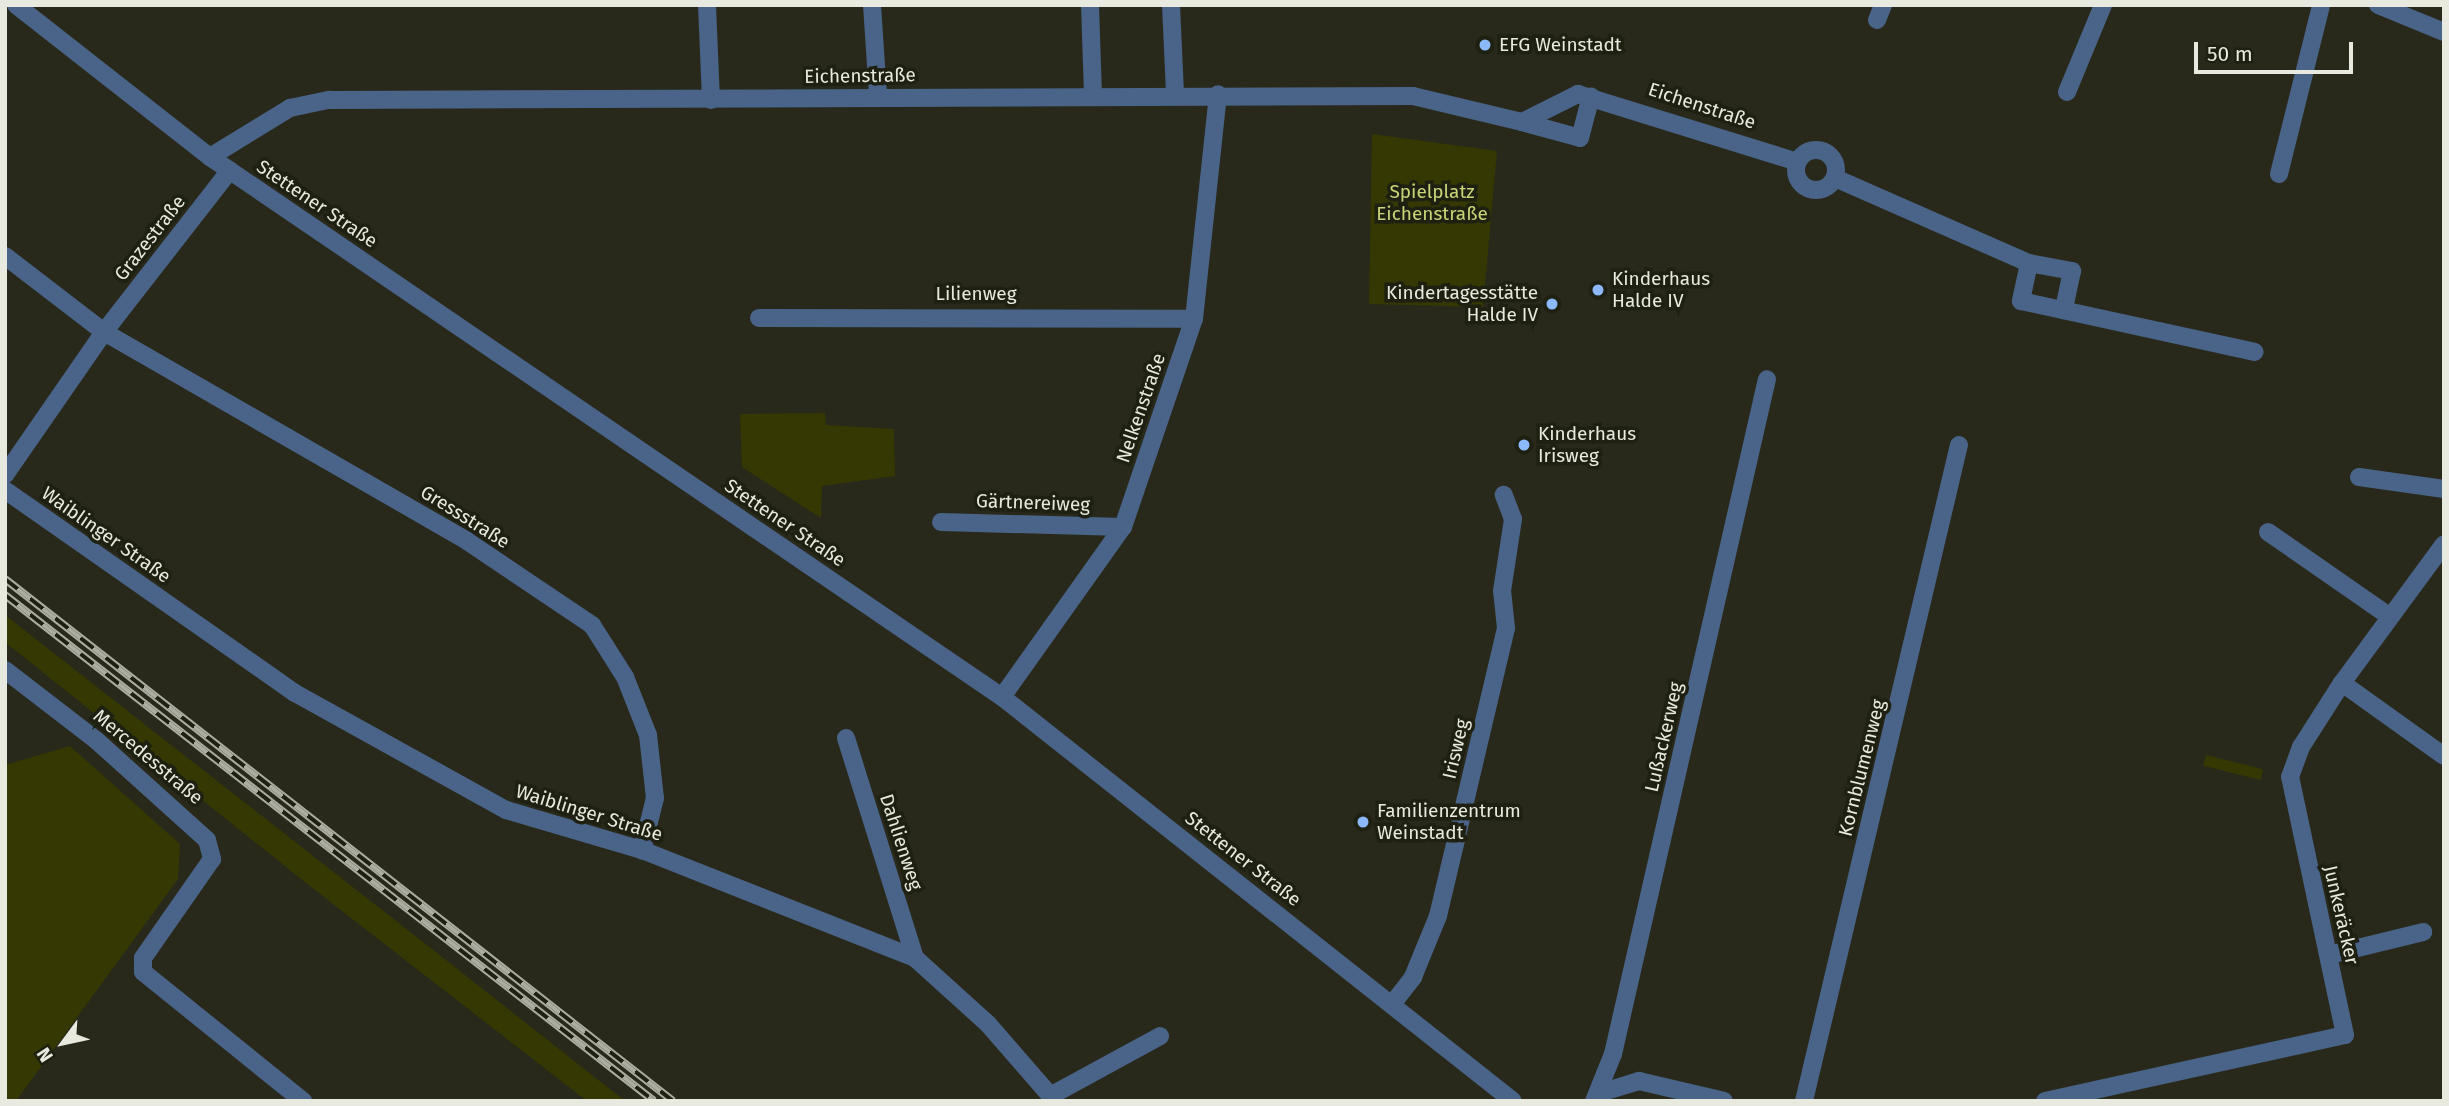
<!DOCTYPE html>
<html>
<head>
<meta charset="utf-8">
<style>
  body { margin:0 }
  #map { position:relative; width:2449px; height:1106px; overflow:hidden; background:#28291a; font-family:"Fira Sans",sans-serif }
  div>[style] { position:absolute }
  .green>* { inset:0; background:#353802; transform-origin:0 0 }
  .minor>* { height:18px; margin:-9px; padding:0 9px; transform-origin:9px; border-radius:9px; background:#4a6388 }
  .minor>.ring { margin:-9px; padding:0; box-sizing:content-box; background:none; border:18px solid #4a6388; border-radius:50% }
  .tertiary>* { height:18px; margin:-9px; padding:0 9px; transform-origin:9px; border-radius:9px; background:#4a6388 }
  .rail>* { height:8px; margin-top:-4px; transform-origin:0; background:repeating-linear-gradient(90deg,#1e2011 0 16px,#acada1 0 32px); box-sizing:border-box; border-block:2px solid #acada1 }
  .dots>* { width:19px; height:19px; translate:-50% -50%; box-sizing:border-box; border:4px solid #1e2011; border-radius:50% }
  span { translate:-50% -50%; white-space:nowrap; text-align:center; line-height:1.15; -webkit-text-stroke:7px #1e2011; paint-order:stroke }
  .poi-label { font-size:19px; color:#e8e9df }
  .left { translate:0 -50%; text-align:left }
  .right { translate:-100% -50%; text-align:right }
  .street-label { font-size:19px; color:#e8e9df }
  .park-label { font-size:19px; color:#ccd478 }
  .frame { position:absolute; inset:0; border:7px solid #e8e9df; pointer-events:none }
  .north { position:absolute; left:28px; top:1008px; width:70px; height:70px; -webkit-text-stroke:5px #1e2011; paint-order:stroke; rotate:237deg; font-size:19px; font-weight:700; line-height:28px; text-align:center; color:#e8e9df }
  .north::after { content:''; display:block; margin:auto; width:24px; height:32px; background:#e8e9df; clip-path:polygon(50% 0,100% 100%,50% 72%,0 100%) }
  .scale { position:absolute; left:2194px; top:42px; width:159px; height:32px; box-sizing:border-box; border:4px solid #e8e9df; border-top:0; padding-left:9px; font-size:21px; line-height:24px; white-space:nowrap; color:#e8e9df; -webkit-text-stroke:5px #1e2011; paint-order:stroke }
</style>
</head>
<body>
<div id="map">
  <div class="green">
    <i style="clip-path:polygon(1372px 134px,1497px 151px,1483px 307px,1369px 304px)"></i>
    <i style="clip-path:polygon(825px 413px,826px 425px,894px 429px,895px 476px,822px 486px,821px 518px,742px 467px,740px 414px)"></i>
    <i style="clip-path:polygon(5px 615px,432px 949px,625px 1101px,587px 1101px,311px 887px,5px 642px)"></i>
    <i style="clip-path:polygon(70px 746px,180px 844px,178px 879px,16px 1101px,5px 1101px,5px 765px)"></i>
    <i style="left:2206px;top:755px;width:59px;height:11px;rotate:14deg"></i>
  </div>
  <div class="minor">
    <i style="left:707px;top:5px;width:95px;rotate:87.6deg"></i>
    <i style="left:872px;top:5px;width:91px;rotate:86.2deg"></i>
    <i style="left:1090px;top:5px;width:90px;rotate:88.1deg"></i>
    <i style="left:1171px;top:5px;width:88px;rotate:87.4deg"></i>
    <i style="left:2378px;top:5px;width:71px;rotate:22.2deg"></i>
    <i style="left:1877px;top:20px;width:16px;rotate:-68deg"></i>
    <i style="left:2067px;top:92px;width:94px;rotate:-67.5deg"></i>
    <i style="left:1522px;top:122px;width:60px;rotate:15.4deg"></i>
    <i style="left:1580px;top:138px;width:43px;rotate:-75.3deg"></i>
    <i class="ring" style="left:1796px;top:150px;width:22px;height:22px"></i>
    <i style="left:210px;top:157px;width:94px;rotate:-31.5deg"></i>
    <i style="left:290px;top:108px;width:40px;rotate:-12deg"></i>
    <i style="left:329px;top:100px;width:1084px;rotate:-0.21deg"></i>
    <i style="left:1413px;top:96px;width:112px;rotate:13.4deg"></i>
    <i style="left:1522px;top:122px;width:63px;rotate:-26.6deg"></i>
    <i style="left:1578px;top:94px;width:230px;rotate:17.2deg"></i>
    <i style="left:2279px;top:174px;width:174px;rotate:-76deg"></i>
    <i style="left:1835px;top:178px;width:212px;rotate:23.7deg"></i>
    <i style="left:2029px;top:263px;width:44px;rotate:10.5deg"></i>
    <i style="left:2072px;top:271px;width:40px;rotate:102deg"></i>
    <i style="left:5px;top:256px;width:125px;rotate:37.5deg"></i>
    <i style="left:104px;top:332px;width:419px;rotate:29.9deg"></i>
    <i style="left:467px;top:541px;width:151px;rotate:33.9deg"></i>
    <i style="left:592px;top:625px;width:62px;rotate:57.6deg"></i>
    <i style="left:625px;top:677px;width:62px;rotate:68.4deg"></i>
    <i style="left:648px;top:735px;width:63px;rotate:83.7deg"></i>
    <i style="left:655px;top:798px;width:54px;rotate:104deg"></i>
    <i style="left:2029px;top:263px;width:39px;rotate:102deg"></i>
    <i style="left:2021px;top:301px;width:239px;rotate:12.3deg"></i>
    <i style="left:759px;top:318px;width:435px;rotate:0.1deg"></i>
    <i style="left:5px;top:475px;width:174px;rotate:-55.3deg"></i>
    <i style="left:104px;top:332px;width:205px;rotate:-52.1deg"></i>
    <i style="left:2359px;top:477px;width:86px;rotate:8deg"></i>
    <i style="left:5px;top:490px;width:354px;rotate:35deg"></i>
    <i style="left:295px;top:693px;width:241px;rotate:29deg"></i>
    <i style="left:506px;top:810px;width:142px;rotate:16.4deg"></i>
    <i style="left:642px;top:850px;width:294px;rotate:21.6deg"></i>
    <i style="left:915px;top:958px;width:98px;rotate:42.1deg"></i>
    <i style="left:988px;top:1024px;width:102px;rotate:49deg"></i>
    <i style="left:941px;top:522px;width:182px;rotate:1.6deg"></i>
    <i style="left:2268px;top:532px;width:147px;rotate:34.8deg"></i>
    <i style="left:5px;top:670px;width:115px;rotate:37.6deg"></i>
    <i style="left:96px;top:740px;width:149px;rotate:42deg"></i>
    <i style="left:207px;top:840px;width:20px;rotate:75deg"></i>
    <i style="left:212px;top:859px;width:121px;rotate:124.9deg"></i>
    <i style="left:143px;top:958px;width:14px;rotate:90deg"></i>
    <i style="left:143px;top:972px;width:206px;rotate:38.9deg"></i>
    <i style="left:2342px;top:683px;width:125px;rotate:35.6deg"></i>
    <i style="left:1002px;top:697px;width:209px;rotate:-54.6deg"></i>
    <i style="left:1123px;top:527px;width:220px;rotate:-71.2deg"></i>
    <i style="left:1194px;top:319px;width:226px;rotate:-83.9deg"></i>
    <i style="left:846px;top:738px;width:231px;rotate:72.6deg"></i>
    <i style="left:2329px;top:955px;width:97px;rotate:-13.7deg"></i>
    <i style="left:1393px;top:1003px;width:33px;rotate:-52deg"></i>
    <i style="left:1413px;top:977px;width:66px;rotate:-67.7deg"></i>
    <i style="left:1438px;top:916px;width:296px;rotate:-76.7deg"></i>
    <i style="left:1506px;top:628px;width:37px;rotate:-96deg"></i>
    <i style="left:1502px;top:591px;width:73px;rotate:-81.3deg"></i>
    <i style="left:1513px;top:519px;width:26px;rotate:-111deg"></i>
    <i style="left:1603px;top:1092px;width:38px;rotate:-17deg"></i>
    <i style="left:1639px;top:1081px;width:87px;rotate:13.2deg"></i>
    <i style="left:1052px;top:1095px;width:123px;rotate:-28.6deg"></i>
    <i style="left:1594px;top:1101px;width:51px;rotate:-68deg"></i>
    <i style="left:1613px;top:1054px;width:692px;rotate:-77.15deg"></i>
    <i style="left:1804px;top:1101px;width:674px;rotate:-76.71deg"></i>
    <i style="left:2045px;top:1101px;width:307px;rotate:-12.4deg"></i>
    <i style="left:2345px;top:1035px;width:264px;rotate:-102deg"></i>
    <i style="left:2290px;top:777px;width:32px;rotate:-70deg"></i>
    <i style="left:2301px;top:747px;width:76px;rotate:-57.4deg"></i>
    <i style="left:2342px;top:683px;width:172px;rotate:-53.7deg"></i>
  </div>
  <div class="tertiary">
    <i style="left:16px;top:5px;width:246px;rotate:38.1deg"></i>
    <i style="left:210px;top:157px;width:959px;rotate:34.29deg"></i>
    <i style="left:1002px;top:697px;width:651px;rotate:38.33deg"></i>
  </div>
  <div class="rail">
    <i style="left:5px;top:579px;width:848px;rotate:38.01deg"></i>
    <i style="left:5px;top:595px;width:823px;rotate:37.94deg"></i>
  </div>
  <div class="dots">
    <i style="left:1485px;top:45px;background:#8bb9fc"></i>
    <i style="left:1598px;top:290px;background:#8bb9fc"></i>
    <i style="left:1552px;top:304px;background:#8bb9fc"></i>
    <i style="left:1524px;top:445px;background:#8bb9fc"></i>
    <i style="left:1363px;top:822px;background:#8bb9fc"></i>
  </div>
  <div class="poi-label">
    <span class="left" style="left:1499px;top:45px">EFG Weinstadt</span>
    <span class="left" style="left:1612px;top:290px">Kinderhaus<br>Halde IV</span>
    <span class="right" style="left:1538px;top:304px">Kindertagesstätte<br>Halde IV</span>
    <span class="left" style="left:1538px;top:445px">Kinderhaus<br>Irisweg</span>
    <span class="left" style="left:1377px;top:822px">Familienzentrum<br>Weinstadt</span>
  </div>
  <div class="street-label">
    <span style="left:860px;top:76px;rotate:-1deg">Eichenstraße</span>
    <span style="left:1702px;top:106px;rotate:18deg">Eichenstraße</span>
    <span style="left:317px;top:204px;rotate:34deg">Stettener Straße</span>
    <span style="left:150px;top:238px;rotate:-52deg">Grazestraße</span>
    <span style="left:976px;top:294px">Lilienweg</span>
    <span style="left:1141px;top:408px;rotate:-71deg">Nelkenstraße</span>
    <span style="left:1033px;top:503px;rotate:2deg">Gärtnereiweg</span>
    <span style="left:465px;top:517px;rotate:32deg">Gressstraße</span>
    <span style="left:785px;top:523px;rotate:34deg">Stettener Straße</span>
    <span style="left:106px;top:535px;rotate:35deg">Waiblinger Straße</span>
    <span style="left:1664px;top:737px;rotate:-77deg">Lußackerweg</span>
    <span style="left:1456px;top:749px;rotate:-77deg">Irisweg</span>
    <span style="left:148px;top:757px;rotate:40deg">Mercedesstraße</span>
    <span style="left:1862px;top:768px;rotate:-76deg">Kornblumenweg</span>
    <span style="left:589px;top:813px;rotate:17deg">Waiblinger Straße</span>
    <span style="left:901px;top:842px;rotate:72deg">Dahlienweg</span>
    <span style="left:1243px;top:859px;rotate:38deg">Stettener Straße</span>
    <span style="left:2341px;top:915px;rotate:77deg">Junkeräcker</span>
  </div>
  <div class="park-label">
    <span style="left:1432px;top:203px">Spielplatz<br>Eichenstraße</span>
  </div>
  <div class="frame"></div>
  <div class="north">N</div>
  <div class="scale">50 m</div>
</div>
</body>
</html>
